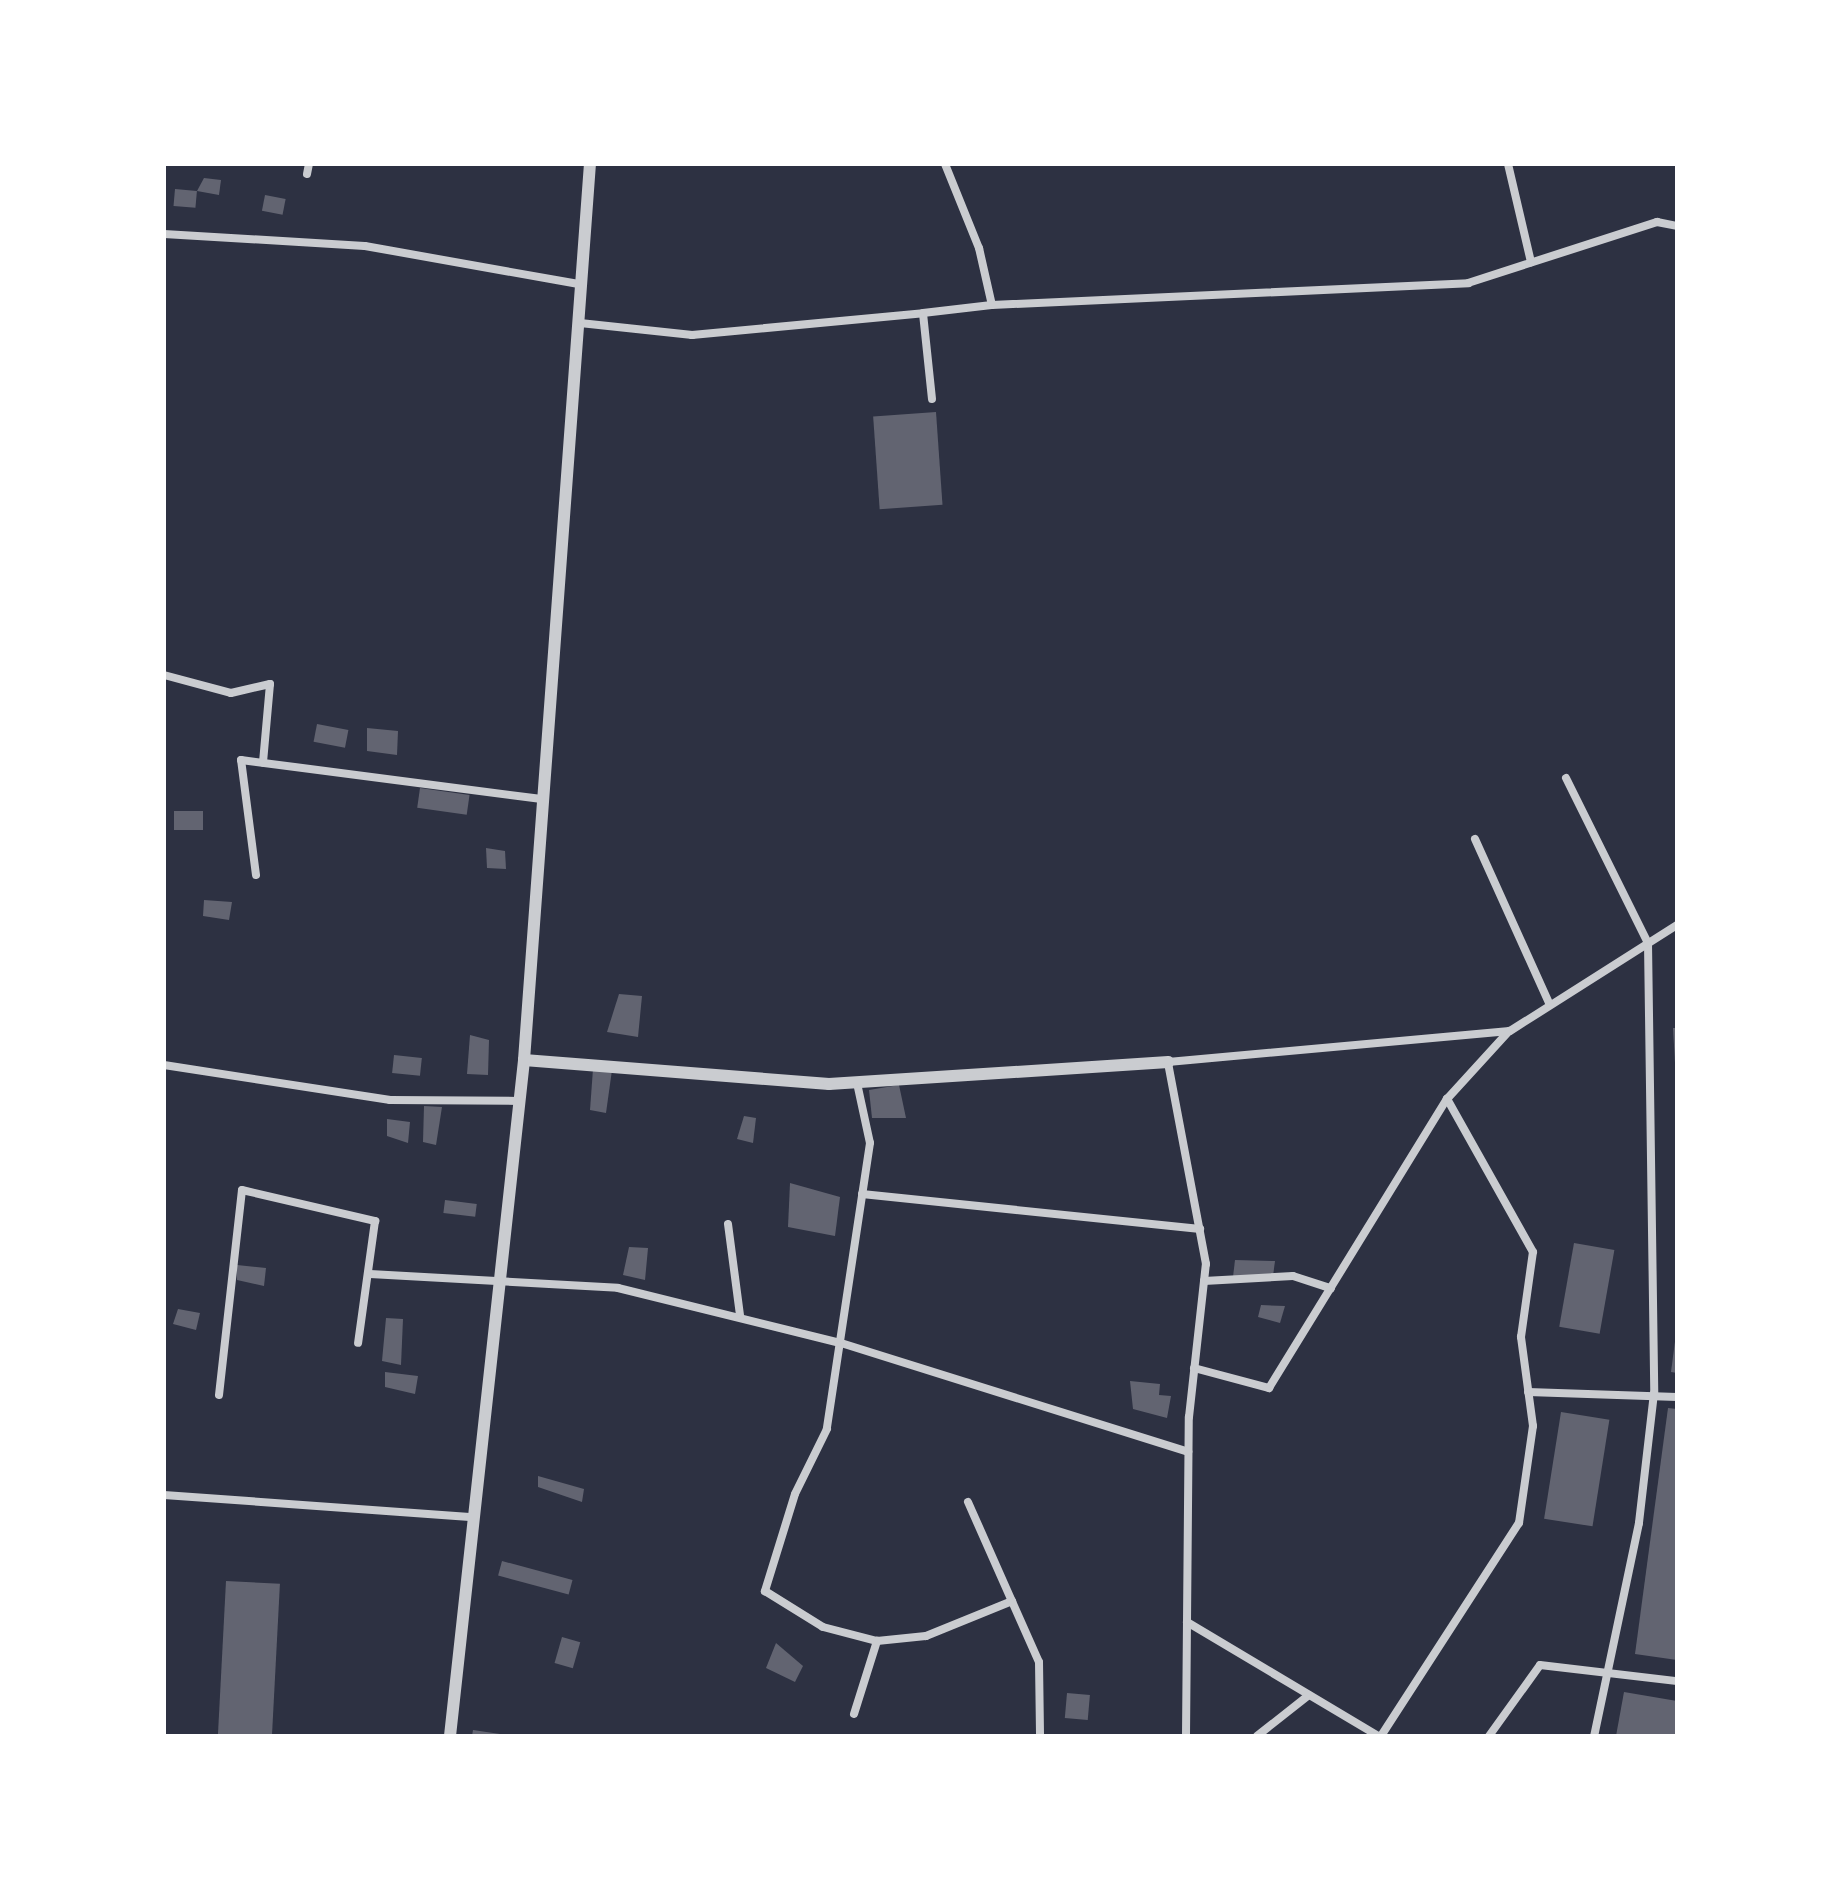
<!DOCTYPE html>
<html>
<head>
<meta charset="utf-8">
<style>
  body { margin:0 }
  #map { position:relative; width:1841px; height:1900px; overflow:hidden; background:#2d3142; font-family:Inter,sans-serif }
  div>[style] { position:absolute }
  .building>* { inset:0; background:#626471; transform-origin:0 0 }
  .minor>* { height:8px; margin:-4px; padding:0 4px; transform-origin:4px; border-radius:4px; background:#caccd0 }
  .tertiary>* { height:12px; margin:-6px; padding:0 6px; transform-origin:6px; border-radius:6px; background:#caccd0 }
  span { translate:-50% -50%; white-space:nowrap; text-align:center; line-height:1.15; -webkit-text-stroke:6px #fff; paint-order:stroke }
  .frame { position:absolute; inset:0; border:166px solid #fff; pointer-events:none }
</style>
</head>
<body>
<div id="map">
  <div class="building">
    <i style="clip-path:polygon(204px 178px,221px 180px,219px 195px,197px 191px)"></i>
    <i style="left:175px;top:189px;width:22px;height:17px;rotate:5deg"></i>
    <i style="left:265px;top:195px;width:21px;height:16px;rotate:11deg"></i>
    <i style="left:936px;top:412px;width:93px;height:63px;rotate:86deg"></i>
    <i style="left:317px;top:724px;width:32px;height:18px;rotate:11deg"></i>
    <i style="clip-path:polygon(367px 728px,398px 731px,397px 755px,367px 751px)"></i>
    <i style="left:420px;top:788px;width:50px;height:20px;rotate:8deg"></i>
    <i style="left:174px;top:811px;width:29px;height:19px"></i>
    <i style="clip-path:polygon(486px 848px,505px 851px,506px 869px,487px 868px)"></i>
    <i style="clip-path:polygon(204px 900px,232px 902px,229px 920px,203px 916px)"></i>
    <i style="clip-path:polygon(619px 994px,642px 996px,638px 1037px,607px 1032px)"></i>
    <i style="clip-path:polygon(1673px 1028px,1677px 1028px,1677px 1063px,1675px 1063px)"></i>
    <i style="clip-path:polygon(470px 1035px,489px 1040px,488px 1075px,467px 1074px)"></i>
    <i style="left:394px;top:1055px;width:28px;height:18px;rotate:6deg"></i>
    <i style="clip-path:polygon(593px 1069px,612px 1070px,606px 1113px,590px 1110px)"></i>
    <i style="clip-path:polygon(899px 1085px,906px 1118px,872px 1118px,869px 1090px)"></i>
    <i style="clip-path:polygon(424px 1106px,442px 1107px,436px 1145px,423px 1142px)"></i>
    <i style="clip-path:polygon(744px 1116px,756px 1118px,753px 1143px,737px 1139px)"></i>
    <i style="clip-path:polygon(387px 1119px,410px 1122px,408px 1143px,387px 1136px)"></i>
    <i style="clip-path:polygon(790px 1183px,840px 1197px,835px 1236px,788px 1227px)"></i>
    <i style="left:445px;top:1200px;width:32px;height:13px;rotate:7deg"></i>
    <i style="left:1574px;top:1243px;width:41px;height:85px;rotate:10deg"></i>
    <i style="clip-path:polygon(629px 1247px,648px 1248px,645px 1280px,623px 1275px)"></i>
    <i style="clip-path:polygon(1235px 1260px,1275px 1261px,1273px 1276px,1233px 1277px)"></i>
    <i style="clip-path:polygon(237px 1265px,266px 1268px,264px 1286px,237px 1280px)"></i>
    <i style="clip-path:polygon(1261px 1305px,1285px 1306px,1280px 1323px,1258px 1317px)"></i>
    <i style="clip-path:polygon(178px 1309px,200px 1313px,196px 1330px,173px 1324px)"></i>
    <i style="clip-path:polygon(386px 1318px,403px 1319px,401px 1365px,382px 1361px)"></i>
    <i style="clip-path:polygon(1677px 1326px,1677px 1373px,1671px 1372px)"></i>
    <i style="clip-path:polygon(385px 1372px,418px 1376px,415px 1394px,385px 1387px)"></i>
    <i style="clip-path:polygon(1130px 1381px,1160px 1384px,1159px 1395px,1171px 1396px,1167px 1418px,1133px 1409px)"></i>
    <i style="clip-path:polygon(1668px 1408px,1677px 1409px,1677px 1660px,1635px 1654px)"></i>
    <i style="left:1561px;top:1412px;width:49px;height:108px;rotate:9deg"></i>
    <i style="clip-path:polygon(538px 1476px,584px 1489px,582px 1502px,538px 1487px)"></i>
    <i style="left:502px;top:1561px;width:73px;height:15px;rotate:15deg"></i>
    <i style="left:226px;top:1581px;width:54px;height:155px;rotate:3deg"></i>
    <i style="left:562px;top:1637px;width:19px;height:27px;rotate:16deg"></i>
    <i style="clip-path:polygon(776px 1643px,803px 1666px,795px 1682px,766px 1668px)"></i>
    <i style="clip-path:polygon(1624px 1692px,1677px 1701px,1677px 1736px,1616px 1736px)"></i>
    <i style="left:1067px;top:1693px;width:23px;height:25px;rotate:5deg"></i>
    <i style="clip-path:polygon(473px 1730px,500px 1734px,500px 1736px,472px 1736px)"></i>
  </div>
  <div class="minor">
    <i style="left:945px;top:164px;width:91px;rotate:68deg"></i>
    <i style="left:979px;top:248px;width:58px;rotate:77.2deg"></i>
    <i style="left:992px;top:305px;width:477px;rotate:-2.6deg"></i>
    <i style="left:1468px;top:283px;width:199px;rotate:-17.9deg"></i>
    <i style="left:1657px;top:222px;width:20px;rotate:11deg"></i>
    <i style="left:1508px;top:164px;width:101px;rotate:76.8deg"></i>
    <i style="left:307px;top:174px;width:10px;rotate:-79deg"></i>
    <i style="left:164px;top:234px;width:201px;rotate:3.4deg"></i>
    <i style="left:365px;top:246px;width:217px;rotate:10.1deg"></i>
    <i style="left:580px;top:323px;width:113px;rotate:6.1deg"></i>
    <i style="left:692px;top:335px;width:232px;rotate:-5.4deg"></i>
    <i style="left:932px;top:399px;width:86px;rotate:-96deg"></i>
    <i style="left:923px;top:313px;width:69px;rotate:-6.6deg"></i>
    <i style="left:164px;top:675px;width:69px;rotate:15deg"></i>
    <i style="left:231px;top:693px;width:40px;rotate:-13deg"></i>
    <i style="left:270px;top:684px;width:79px;rotate:95.1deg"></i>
    <i style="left:1566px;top:778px;width:184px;rotate:63.6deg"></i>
    <i style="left:1648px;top:943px;width:450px;rotate:89.2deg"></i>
    <i style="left:1654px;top:1393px;width:131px;rotate:96.6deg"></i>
    <i style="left:1639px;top:1523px;width:218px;rotate:101.9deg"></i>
    <i style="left:1475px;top:839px;width:182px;rotate:65.7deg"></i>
    <i style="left:256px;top:875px;width:116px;rotate:-97.4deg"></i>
    <i style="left:241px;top:760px;width:303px;rotate:7.4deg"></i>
    <i style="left:164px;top:1065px;width:229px;rotate:8.8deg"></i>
    <i style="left:390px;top:1100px;width:128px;rotate:0.4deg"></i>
    <i style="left:857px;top:1083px;width:61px;rotate:77.8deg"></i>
    <i style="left:870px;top:1143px;width:289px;rotate:98.6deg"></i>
    <i style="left:827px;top:1429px;width:72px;rotate:116.2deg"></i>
    <i style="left:795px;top:1494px;width:102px;rotate:107.2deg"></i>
    <i style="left:765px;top:1591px;width:68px;rotate:31.8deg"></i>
    <i style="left:823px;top:1627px;width:56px;rotate:14.5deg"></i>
    <i style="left:877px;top:1641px;width:49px;rotate:-5.8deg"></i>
    <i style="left:926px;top:1636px;width:93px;rotate:-22.1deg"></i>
    <i style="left:862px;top:1194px;width:340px;rotate:5.9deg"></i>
    <i style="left:728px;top:1224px;width:92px;rotate:82.5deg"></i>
    <i style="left:370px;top:1274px;width:248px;rotate:3.2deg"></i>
    <i style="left:618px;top:1288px;width:230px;rotate:13.9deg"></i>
    <i style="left:841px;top:1343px;width:364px;rotate:17.4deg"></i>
    <i style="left:1204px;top:1281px;width:89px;rotate:-3.2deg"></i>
    <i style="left:1293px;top:1276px;width:40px;rotate:18deg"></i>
    <i style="left:1194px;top:1368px;width:78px;rotate:14.9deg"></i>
    <i style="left:1269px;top:1388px;width:339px;rotate:-58.4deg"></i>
    <i style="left:1447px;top:1099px;width:92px;rotate:-47.6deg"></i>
    <i style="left:1528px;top:1392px;width:149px;rotate:1.9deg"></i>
    <i style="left:219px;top:1395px;width:206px;rotate:-83.6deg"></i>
    <i style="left:242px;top:1190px;width:137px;rotate:13.1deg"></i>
    <i style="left:375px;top:1221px;width:123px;rotate:97.9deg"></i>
    <i style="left:164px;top:1495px;width:310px;rotate:4.1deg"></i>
    <i style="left:968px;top:1502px;width:175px;rotate:66.1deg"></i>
    <i style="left:1039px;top:1662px;width:74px;rotate:89.2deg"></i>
    <i style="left:1187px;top:1622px;width:222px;rotate:30.8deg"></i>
    <i style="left:854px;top:1714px;width:77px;rotate:-72.5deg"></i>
    <i style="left:1186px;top:1736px;width:319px;rotate:-89.5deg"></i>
    <i style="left:1189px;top:1417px;width:154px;rotate:-83.7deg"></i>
    <i style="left:1206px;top:1264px;width:206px;rotate:-100.7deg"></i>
    <i style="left:1168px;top:1062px;width:343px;rotate:-5.2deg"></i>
    <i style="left:1510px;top:1031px;width:198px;rotate:-32.4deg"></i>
    <i style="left:1257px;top:1736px;width:66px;rotate:-38.3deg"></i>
    <i style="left:1381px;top:1736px;width:254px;rotate:-57.1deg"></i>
    <i style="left:1519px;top:1523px;width:98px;rotate:-81.8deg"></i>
    <i style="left:1533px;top:1426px;width:90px;rotate:-97.7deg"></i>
    <i style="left:1521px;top:1337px;width:86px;rotate:-82deg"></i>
    <i style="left:1533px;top:1252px;width:176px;rotate:-119.3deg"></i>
    <i style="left:1489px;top:1736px;width:87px;rotate:-54.3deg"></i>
    <i style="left:1540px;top:1665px;width:138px;rotate:6.7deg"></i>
  </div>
  <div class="tertiary">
    <i style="left:524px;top:1060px;width:306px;rotate:4.5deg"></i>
    <i style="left:829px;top:1084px;width:340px;rotate:-3.7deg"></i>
    <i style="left:450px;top:1736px;width:680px;rotate:-83.75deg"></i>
    <i style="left:524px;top:1060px;width:898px;rotate:-85.79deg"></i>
  </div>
  <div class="frame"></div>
</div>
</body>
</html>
